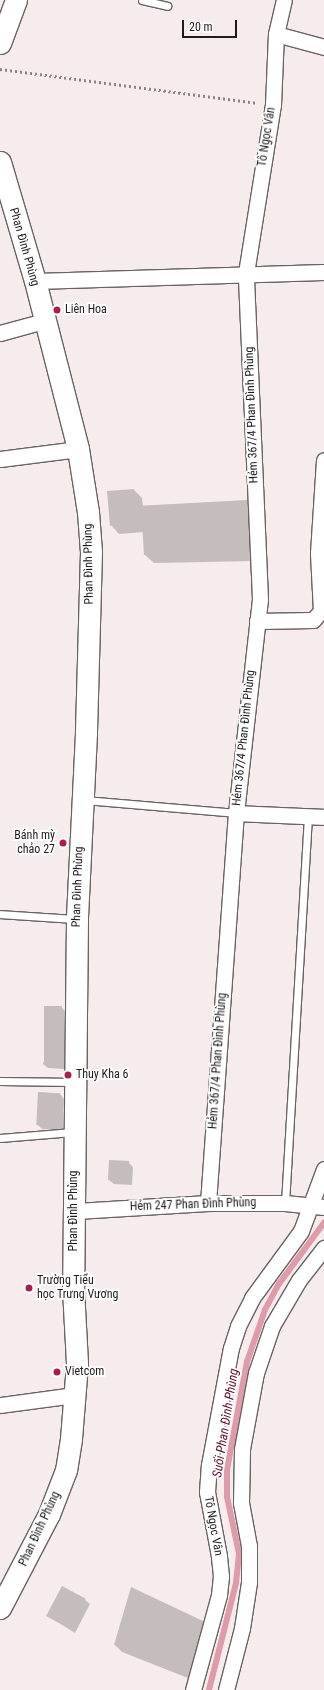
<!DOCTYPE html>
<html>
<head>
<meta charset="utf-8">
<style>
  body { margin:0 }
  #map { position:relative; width:324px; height:1690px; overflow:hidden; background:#f6eced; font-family:"Roboto Condensed",sans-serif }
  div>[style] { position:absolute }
  .shadow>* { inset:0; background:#0003 }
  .stream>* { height:5.5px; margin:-2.75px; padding:0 2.75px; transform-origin:2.75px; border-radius:2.75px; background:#de9ba9 }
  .building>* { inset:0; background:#c5bcbd; transform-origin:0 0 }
  .path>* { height:2.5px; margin-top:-1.25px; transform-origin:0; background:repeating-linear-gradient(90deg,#8b8485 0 2px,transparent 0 5px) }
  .roads { filter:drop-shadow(1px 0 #6a6263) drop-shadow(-1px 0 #6a6263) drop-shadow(0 1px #6a6263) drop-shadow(0 -1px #6a6263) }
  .lane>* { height:7px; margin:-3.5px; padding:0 3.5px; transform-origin:3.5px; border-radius:3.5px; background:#fff }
  .street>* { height:15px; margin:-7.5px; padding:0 7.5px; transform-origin:7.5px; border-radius:7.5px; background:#fff }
  .secondary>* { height:21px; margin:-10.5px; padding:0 10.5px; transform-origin:10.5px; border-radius:10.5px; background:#fff }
  .dots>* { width:11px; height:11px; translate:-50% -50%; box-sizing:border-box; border:2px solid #fff; border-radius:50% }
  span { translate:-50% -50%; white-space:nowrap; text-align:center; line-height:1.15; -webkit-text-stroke:3.5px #fff; paint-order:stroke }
  .street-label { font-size:12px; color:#1f1b1c }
  .poi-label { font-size:12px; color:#1f1b1c }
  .left { translate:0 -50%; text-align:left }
  .right { translate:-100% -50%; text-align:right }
  .water-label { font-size:13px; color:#5c0d29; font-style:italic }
  .scale { position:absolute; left:182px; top:20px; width:55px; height:18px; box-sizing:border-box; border:2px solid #1f1b1c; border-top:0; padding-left:5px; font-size:12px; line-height:14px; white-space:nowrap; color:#1f1b1c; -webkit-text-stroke:3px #fff; paint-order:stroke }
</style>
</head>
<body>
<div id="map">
  <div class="shadow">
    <i style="clip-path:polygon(134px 490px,142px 498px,143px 506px,246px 501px,255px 509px,255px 561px,154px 563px,145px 555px,144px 532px,119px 534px,111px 525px)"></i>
    <i style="clip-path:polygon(61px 1007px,66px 1012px,64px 1069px,48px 1068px,43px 1064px)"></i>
    <i style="clip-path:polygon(60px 1094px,64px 1099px,63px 1130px,42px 1129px,38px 1125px)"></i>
    <i style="clip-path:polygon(128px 1162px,133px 1167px,132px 1185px,114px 1184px,109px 1180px)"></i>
    <i style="clip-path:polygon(85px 1600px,90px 1604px,75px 1633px,48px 1616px)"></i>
    <i style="clip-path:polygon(202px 1621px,210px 1629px,193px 1680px,122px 1652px,115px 1645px)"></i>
  </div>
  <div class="stream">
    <i style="left:209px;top:1690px;width:110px;rotate:-75.8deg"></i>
    <i style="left:236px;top:1583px;width:29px;rotate:-84deg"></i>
    <i style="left:239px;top:1554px;width:58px;rotate:-101.9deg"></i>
    <i style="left:227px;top:1497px;width:27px;rotate:-90deg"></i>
    <i style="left:227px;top:1470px;width:110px;rotate:-79.5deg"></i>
    <i style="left:247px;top:1362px;width:55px;rotate:-70.9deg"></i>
    <i style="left:265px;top:1310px;width:30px;rotate:-62deg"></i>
    <i style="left:279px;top:1284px;width:76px;rotate:-53.6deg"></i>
  </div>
  <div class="building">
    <i style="clip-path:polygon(134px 489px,136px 506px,247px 500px,247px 553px,144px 555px,142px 523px,110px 526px,107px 491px)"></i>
    <i style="left:44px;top:1006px;width:18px;height:58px"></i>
    <i style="left:38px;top:1092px;width:22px;height:33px;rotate:3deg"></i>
    <i style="left:109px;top:1160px;width:20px;height:20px;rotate:3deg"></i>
    <i style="left:62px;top:1586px;width:27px;height:34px;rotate:28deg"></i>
    <i style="clip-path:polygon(131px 1587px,203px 1621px,185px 1673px,114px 1645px)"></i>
  </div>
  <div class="path">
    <i style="left:0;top:69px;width:259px;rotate:7.5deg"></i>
  </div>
  <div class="roads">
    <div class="lane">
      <i style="left:142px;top:0;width:26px;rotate:13deg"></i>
      <i style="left:85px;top:800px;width:152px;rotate:4.9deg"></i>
      <i style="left:0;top:914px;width:75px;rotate:3.8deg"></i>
      <i style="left:0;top:1081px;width:74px;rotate:0.8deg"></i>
      <i style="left:0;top:1138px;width:73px;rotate:-4.7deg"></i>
      <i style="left:285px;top:1203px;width:387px;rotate:-86.6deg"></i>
    </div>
    <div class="street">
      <i style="left:276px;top:34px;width:50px;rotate:15.2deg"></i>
      <i style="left:35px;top:281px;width:289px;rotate:-1.8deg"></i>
      <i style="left:0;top:333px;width:46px;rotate:-15.3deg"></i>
      <i style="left:0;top:459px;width:79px;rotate:-7.3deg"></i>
      <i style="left:257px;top:621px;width:56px;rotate:-1deg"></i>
      <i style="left:313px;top:620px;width:12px;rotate:-48deg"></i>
      <i style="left:321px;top:611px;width:58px;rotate:-93deg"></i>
      <i style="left:318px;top:553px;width:93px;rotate:-86.3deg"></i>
      <i style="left:236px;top:813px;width:88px;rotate:2.6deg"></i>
      <i style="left:208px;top:1203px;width:391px;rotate:-85.9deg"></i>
      <i style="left:236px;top:813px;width:215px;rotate:-83.6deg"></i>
      <i style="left:260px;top:599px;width:326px;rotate:-92.5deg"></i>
      <i style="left:246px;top:273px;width:170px;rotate:-80.9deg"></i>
      <i style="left:273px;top:105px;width:71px;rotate:-87.6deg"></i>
      <i style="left:276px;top:34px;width:35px;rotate:-77deg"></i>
      <i style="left:76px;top:1211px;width:132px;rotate:-3.5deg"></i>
      <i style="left:208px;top:1203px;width:77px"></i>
      <i style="left:285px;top:1203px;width:39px;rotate:6deg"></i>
      <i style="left:0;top:1405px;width:75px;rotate:-7.7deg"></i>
      <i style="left:193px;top:1690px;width:98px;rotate:-74.7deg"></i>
      <i style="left:219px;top:1595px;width:19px;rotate:-84deg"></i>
      <i style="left:221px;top:1576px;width:20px;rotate:-96deg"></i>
      <i style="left:219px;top:1556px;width:65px;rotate:-100.6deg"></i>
      <i style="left:207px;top:1492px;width:27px;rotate:-86deg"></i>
      <i style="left:209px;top:1465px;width:119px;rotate:-79.4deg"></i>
      <i style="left:231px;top:1348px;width:23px;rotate:-72deg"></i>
      <i style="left:238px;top:1326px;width:31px;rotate:-63deg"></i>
      <i style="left:252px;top:1298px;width:83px;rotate:-53.8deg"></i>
      <i style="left:301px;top:1231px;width:66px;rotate:-69.6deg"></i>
      <i style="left:226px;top:1690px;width:64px;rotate:-75.5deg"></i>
      <i style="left:242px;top:1628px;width:47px;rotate:-81.3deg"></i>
      <i style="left:249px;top:1582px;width:36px;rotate:-90deg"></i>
      <i style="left:249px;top:1546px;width:44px;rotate:-100.5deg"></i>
      <i style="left:241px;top:1503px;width:54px;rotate:-88.9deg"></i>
      <i style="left:242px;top:1449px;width:77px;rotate:-79.6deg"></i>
      <i style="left:256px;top:1373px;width:50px;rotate:-71.2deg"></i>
      <i style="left:272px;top:1326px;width:53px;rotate:-59.6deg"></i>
      <i style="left:299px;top:1280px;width:41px;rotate:-52deg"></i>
    </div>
    <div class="secondary">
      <i style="left:0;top:43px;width:46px;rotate:-69.6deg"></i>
      <i style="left:0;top:162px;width:124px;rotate:73.6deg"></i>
      <i style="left:35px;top:281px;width:173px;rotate:75.6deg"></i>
      <i style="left:78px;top:449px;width:64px;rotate:81deg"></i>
      <i style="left:88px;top:512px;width:40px;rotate:85.7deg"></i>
      <i style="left:91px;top:552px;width:181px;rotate:91.6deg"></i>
      <i style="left:86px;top:733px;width:186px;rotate:92.8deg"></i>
      <i style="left:77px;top:919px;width:370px;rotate:90.6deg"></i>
      <i style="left:73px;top:1289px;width:75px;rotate:86.9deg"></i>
      <i style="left:77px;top:1364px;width:75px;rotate:94.6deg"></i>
      <i style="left:71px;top:1439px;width:31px;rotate:99deg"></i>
      <i style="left:66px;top:1470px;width:47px;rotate:111.1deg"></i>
      <i style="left:49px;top:1514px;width:106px;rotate:117.5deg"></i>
    </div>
  </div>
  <div class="dots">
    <i style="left:57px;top:310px;background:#ad1c51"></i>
    <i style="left:63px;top:843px;background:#ad1c51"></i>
    <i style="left:68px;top:1075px;background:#ad1c51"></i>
    <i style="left:29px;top:1288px;background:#ad1c51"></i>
    <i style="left:57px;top:1372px;background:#ad1c51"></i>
  </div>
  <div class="street-label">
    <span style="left:267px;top:137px;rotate:-81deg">Tô Ngọc Vân</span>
    <span style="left:24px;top:247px;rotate:74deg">Phan Đình Phùng</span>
    <span style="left:252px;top:415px;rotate:-92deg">Hẻm 367/4 Phan Đình Phùng</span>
    <span style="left:89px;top:564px;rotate:-91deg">Phan Đình Phùng</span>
    <span style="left:244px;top:738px;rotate:-84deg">Hẻm 367/4 Phan Đình Phùng</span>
    <span style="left:78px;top:887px;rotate:-88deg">Phan Đình Phùng</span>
    <span style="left:218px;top:1061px;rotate:-86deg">Hẻm 367/4 Phan Đình Phùng</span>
    <span style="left:193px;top:1205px;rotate:-2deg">Hẻm 247 Phan Đình Phùng</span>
    <span style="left:74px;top:1211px;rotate:-90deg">Phan Đình Phùng</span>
    <span style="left:213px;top:1526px;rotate:80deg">Tô Ngọc Vân</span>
    <span style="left:40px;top:1529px;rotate:-65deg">Phan Đình Phùng</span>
  </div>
  <div class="poi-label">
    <span class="left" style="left:65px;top:310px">Liên Hoa</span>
    <span class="right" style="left:55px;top:843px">Bánh mỳ<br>chảo 27</span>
    <span class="left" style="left:76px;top:1075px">Thuy Kha 6</span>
    <span class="left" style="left:37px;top:1288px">Trường Tiểu<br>học Trưng Vương</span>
    <span class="left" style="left:65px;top:1372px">Vietcom</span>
  </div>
  <div class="water-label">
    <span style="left:226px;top:1423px;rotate:-81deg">Suối Phan Đình Phùng</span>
  </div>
  <div class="scale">20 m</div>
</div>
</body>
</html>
